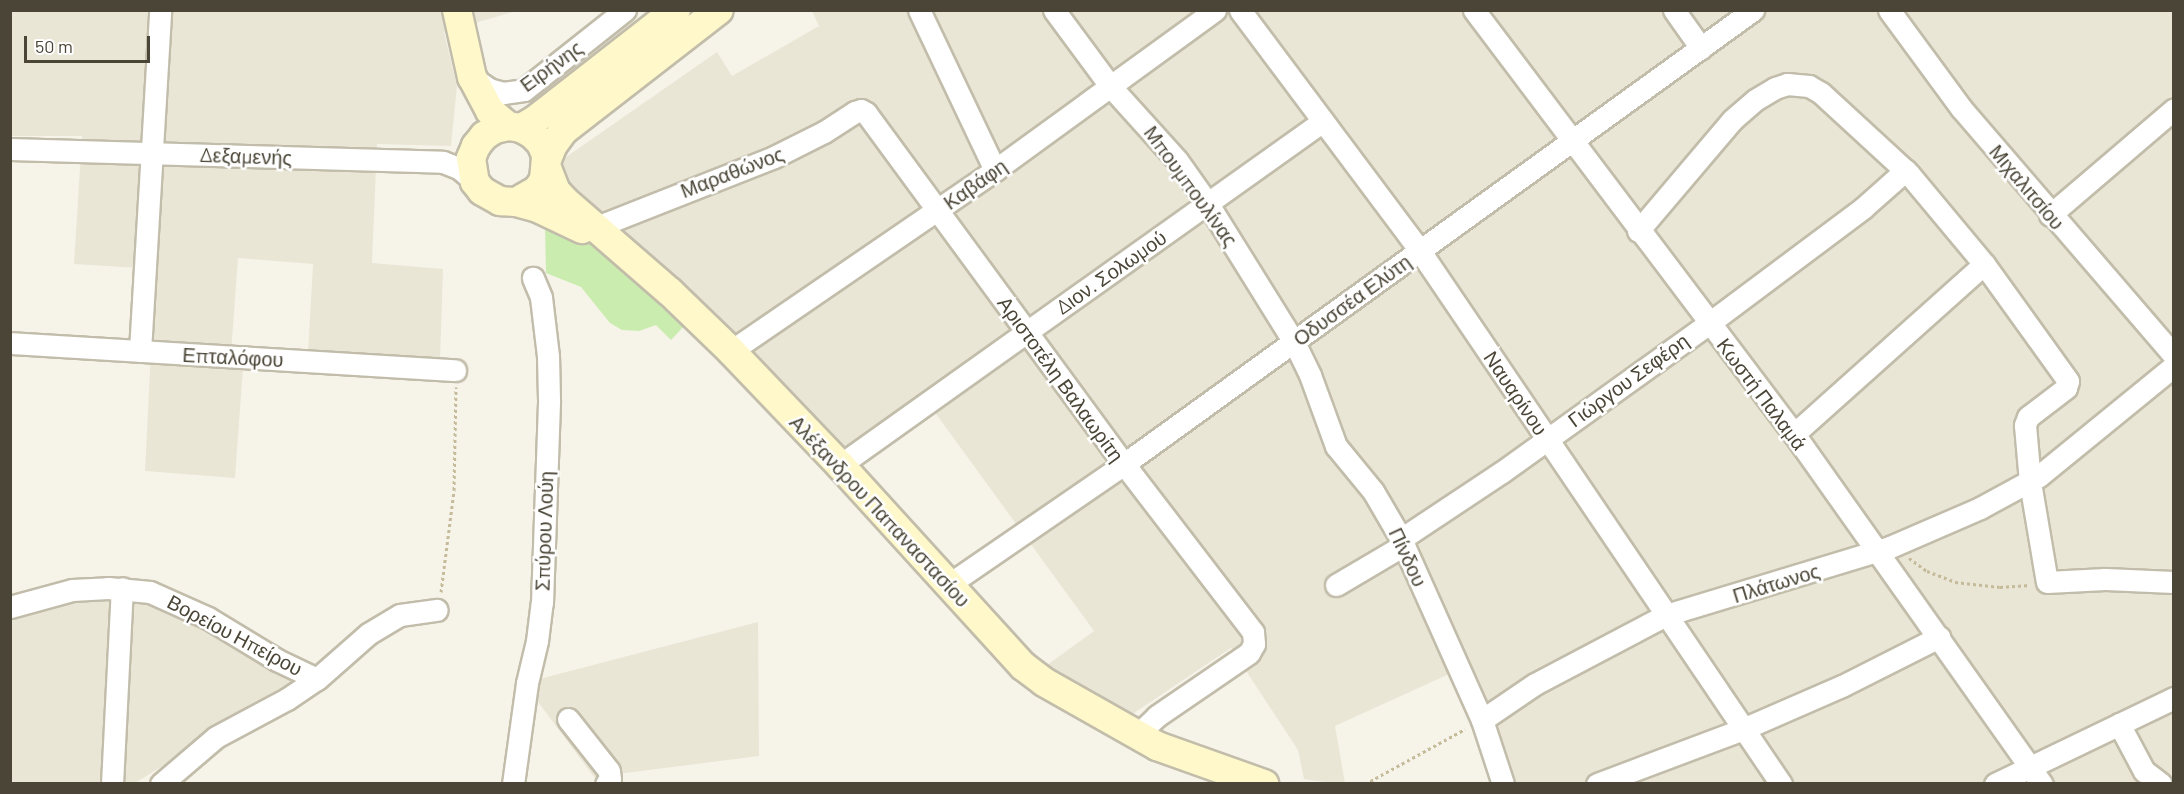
<!DOCTYPE html>
<html>
<head>
<meta charset="utf-8">
<style>
  body { margin:0 }
  #map { position:relative; width:2184px; height:794px; overflow:hidden; background:#f6f3e9; font-family:Barlow,sans-serif }
  div>[style] { position:absolute }
  .residential>* { inset:0; background:#eae6d6 }
  .green>* { inset:0; background:#caedaf }
  .path>* { height:3px; margin-top:-1.5px; transform-origin:0; background:repeating-linear-gradient(90deg,#c5bb9a 0 3px,transparent 0 6px) }
  .roads { filter:drop-shadow(2px 0 #c2bdaa) drop-shadow(-2px 0 #c2bdaa) drop-shadow(0 2px #c2bdaa) drop-shadow(0 -2px #c2bdaa) }
  .street>* { height:21px; margin:-10.5px; padding:0 10.5px; transform-origin:10.5px; border-radius:10.5px; background:#fff }
  .secondary>* { height:28px; margin:-14px; padding:0 14px; transform-origin:14px; border-radius:14px; background:#fff8ca }
  span { translate:-50% -50%; white-space:nowrap; text-align:center; line-height:1.15; -webkit-text-stroke:5px #fff; paint-order:stroke }
  .street-label { font-size:20px; color:#4a4536 }
  .frame { position:absolute; inset:0; border:12px solid #4a4536; pointer-events:none }
  .scale { position:absolute; left:24px; top:36px; width:126px; height:27px; box-sizing:border-box; border:3px solid #4a4536; border-top:0; padding-left:8px; font-size:18px; line-height:21px; white-space:nowrap; color:#4a4536; -webkit-text-stroke:4px #fff; paint-order:stroke }
</style>
</head>
<body>
<div id="map">
  <div class="residential">
    <i style="clip-path:polygon(11px 11px,516px 11px,444px 32px,457px 86px,451px 146px,377px 144px,372px 263px,443px 269px,440px 362px,308px 354px,313px 264px,238px 258px,230px 367px,243px 368px,235px 478px,145px 471px,155px 269px,74px 264px,82px 136px,11px 136px)"></i>
    <i style="clip-path:polygon(812px 11px,2173px 11px,2173px 783px,1516px 783px,1486px 702px,1469px 665px,1335px 726px,1345px 783px,1331px 783px,1304px 779px,1298px 750px,1231px 648px,1131px 715px,1043px 668px,1094px 631px,923px 396px,842px 454px,622px 229px,556px 171px,556px 164px,717px 52px,732px 76px,819px 26px)"></i>
    <i style="clip-path:polygon(102px 597px,137px 600px,185px 614px,297px 679px,211px 726px,164px 765px,135px 783px,11px 783px,10px 616px,70px 598px)"></i>
    <i style="clip-path:polygon(758px 622px,759px 756px,594px 777px,524px 683px)"></i>
  </div>
  <div class="green">
    <i style="clip-path:polygon(548px 199px,685px 325px,671px 340px,656px 325px,639px 331px,622px 330px,610px 323px,581px 287px,546px 273px,545px 226px)"></i>
  </div>
  <div class="path">
    <i style="left:1909px;top:558px;width:22px;rotate:36deg"></i>
    <i style="left:1927px;top:571px;width:30px;rotate:21deg"></i>
    <i style="left:1955px;top:582px;width:45px;rotate:6.3deg"></i>
    <i style="left:2000px;top:587px;width:30px;rotate:-4deg"></i>
    <i style="left:441px;top:592px;width:103px;rotate:-82.7deg"></i>
    <i style="left:454px;top:490px;width:103px;rotate:-88.9deg"></i>
    <i style="left:1365px;top:784px;width:114px;rotate:-28.8deg"></i>
  </div>
  <div class="roads">
    <div class="street">
      <i style="left:919px;top:10px;width:177px;rotate:64.6deg"></i>
      <i style="left:1054px;top:10px;width:96px;rotate:53.5deg"></i>
      <i style="left:1111px;top:87px;width:98px;rotate:47.9deg"></i>
      <i style="left:1177px;top:160px;width:54px;rotate:54.8deg"></i>
      <i style="left:1208px;top:204px;width:163px;rotate:58.1deg"></i>
      <i style="left:1294px;top:342px;width:37px;rotate:64deg"></i>
      <i style="left:1310px;top:375px;width:76px;rotate:69.9deg"></i>
      <i style="left:1336px;top:446px;width:58px;rotate:50.6deg"></i>
      <i style="left:1373px;top:491px;width:56px;rotate:59.7deg"></i>
      <i style="left:1401px;top:539px;width:198px;rotate:65.9deg"></i>
      <i style="left:1482px;top:720px;width:67px;rotate:71.8deg"></i>
      <i style="left:1240px;top:10px;width:301px;rotate:53.2deg"></i>
      <i style="left:1420px;top:251px;width:644px;rotate:55.89deg"></i>
      <i style="left:1474px;top:10px;width:531px;rotate:52.96deg"></i>
      <i style="left:1794px;top:434px;width:429px;rotate:54.7deg"></i>
      <i style="left:1674px;top:10px;width:47px;rotate:54.6deg"></i>
      <i style="left:1889px;top:10px;width:122px;rotate:53.7deg"></i>
      <i style="left:1961px;top:108px;width:327px;rotate:49.3deg"></i>
      <i style="left:472px;top:77px;width:21px;rotate:35deg"></i>
      <i style="left:489px;top:89px;width:15px;rotate:16deg"></i>
      <i style="left:503px;top:93px;width:21px;rotate:-8deg"></i>
      <i style="left:524px;top:90px;width:129px;rotate:-38.4deg"></i>
      <i style="left:10px;top:149px;width:433px;rotate:1.7deg"></i>
      <i style="left:443px;top:162px;width:17px;rotate:21deg"></i>
      <i style="left:459px;top:168px;width:21px;rotate:41deg"></i>
      <i style="left:2050px;top:215px;width:163px;rotate:-40.5deg"></i>
      <i style="left:594px;top:228px;width:193px;rotate:-21.5deg"></i>
      <i style="left:774px;top:157px;width:56px;rotate:-26.6deg"></i>
      <i style="left:824px;top:132px;width:37px;rotate:-33deg"></i>
      <i style="left:855px;top:112px;width:6px;rotate:-18deg"></i>
      <i style="left:861px;top:110px;width:6px;rotate:31deg"></i>
      <i style="left:866px;top:113px;width:436px;rotate:53.7deg"></i>
      <i style="left:1124px;top:464px;width:212px;rotate:52.5deg"></i>
      <i style="left:1253px;top:632px;width:12px;rotate:85deg"></i>
      <i style="left:1254px;top:644px;width:10px;rotate:119deg"></i>
      <i style="left:1249px;top:653px;width:112px;rotate:145.6deg"></i>
      <i style="left:1157px;top:716px;width:28px;rotate:136deg"></i>
      <i style="left:1638px;top:231px;width:145px;rotate:-49.7deg"></i>
      <i style="left:1732px;top:120px;width:30px;rotate:-41deg"></i>
      <i style="left:1755px;top:100px;width:23px;rotate:-31deg"></i>
      <i style="left:1775px;top:88px;width:13px;rotate:-18deg"></i>
      <i style="left:1787px;top:84px;width:22px;rotate:5deg"></i>
      <i style="left:1809px;top:86px;width:14px;rotate:30deg"></i>
      <i style="left:1821px;top:93px;width:120px;rotate:42.6deg"></i>
      <i style="left:1909px;top:174px;width:117px;rotate:50.2deg"></i>
      <i style="left:1984px;top:264px;width:144px;rotate:54.3deg"></i>
      <i style="left:2068px;top:381px;width:7px;rotate:106deg"></i>
      <i style="left:2066px;top:388px;width:48px;rotate:142.7deg"></i>
      <i style="left:2028px;top:417px;width:9px;rotate:111deg"></i>
      <i style="left:2025px;top:425px;width:57px;rotate:85deg"></i>
      <i style="left:2030px;top:482px;width:101px;rotate:80.4deg"></i>
      <i style="left:2047px;top:582px;width:58px;rotate:-3deg"></i>
      <i style="left:2105px;top:579px;width:69px;rotate:2.5deg"></i>
      <i style="left:10px;top:343px;width:446px;rotate:3.5deg"></i>
      <i style="left:140px;top:351px;width:342px;rotate:-86.6deg"></i>
      <i style="left:731px;top:351px;width:320px;rotate:-34.4deg"></i>
      <i style="left:995px;top:170px;width:272px;rotate:-36deg"></i>
      <i style="left:1794px;top:434px;width:255px;rotate:-41.8deg"></i>
      <i style="left:840px;top:465px;width:593px;rotate:-35.46deg"></i>
      <i style="left:1401px;top:539px;width:121px;rotate:-33.6deg"></i>
      <i style="left:1502px;top:472px;width:254px;rotate:-35.7deg"></i>
      <i style="left:1708px;top:324px;width:194px;rotate:-36.8deg"></i>
      <i style="left:1863px;top:208px;width:57px;rotate:-41.5deg"></i>
      <i style="left:948px;top:585px;width:214px;rotate:-34.5deg"></i>
      <i style="left:1124px;top:464px;width:776px;rotate:-35.82deg"></i>
      <i style="left:1336px;top:585px;width:79px;rotate:-30.5deg"></i>
      <i style="left:10px;top:607px;width:64px;rotate:-15.3deg"></i>
      <i style="left:72px;top:590px;width:36px;rotate:-3deg"></i>
      <i style="left:108px;top:588px;width:42px;rotate:5.4deg"></i>
      <i style="left:150px;top:592px;width:64px;rotate:24.1deg"></i>
      <i style="left:208px;top:618px;width:81px;rotate:31.3deg"></i>
      <i style="left:277px;top:660px;width:44px;rotate:25.4deg"></i>
      <i style="left:568px;top:719px;width:66px;rotate:51.7deg"></i>
      <i style="left:609px;top:771px;width:8px;rotate:83deg"></i>
      <i style="left:610px;top:779px;width:6px;rotate:129deg"></i>
      <i style="left:1482px;top:720px;width:64px;rotate:-34.2deg"></i>
      <i style="left:1535px;top:684px;width:148px;rotate:-27.8deg"></i>
      <i style="left:1666px;top:615px;width:234px;rotate:-16.9deg"></i>
      <i style="left:1890px;top:547px;width:98px;rotate:-23.4deg"></i>
      <i style="left:1980px;top:508px;width:67px;rotate:-28.5deg"></i>
      <i style="left:2039px;top:476px;width:174px;rotate:-39.2deg"></i>
      <i style="left:2119px;top:724px;width:53px;rotate:62deg"></i>
      <i style="left:2144px;top:771px;width:21px;rotate:37deg"></i>
      <i style="left:112px;top:784px;width:196px;rotate:-87.1deg"></i>
      <i style="left:161px;top:784px;width:72px;rotate:-40.5deg"></i>
      <i style="left:216px;top:737px;width:81px;rotate:-28.2deg"></i>
      <i style="left:287px;top:699px;width:36px;rotate:-34deg"></i>
      <i style="left:317px;top:679px;width:68px;rotate:-41.4deg"></i>
      <i style="left:368px;top:634px;width:37px;rotate:-31deg"></i>
      <i style="left:400px;top:615px;width:37px;rotate:-8deg"></i>
      <i style="left:513px;top:784px;width:102px;rotate:-82.1deg"></i>
      <i style="left:527px;top:683px;width:43px;rotate:-76.6deg"></i>
      <i style="left:537px;top:641px;width:38px;rotate:-83deg"></i>
      <i style="left:542px;top:603px;width:204px;rotate:-88deg"></i>
      <i style="left:549px;top:399px;width:43px;rotate:-91.3deg"></i>
      <i style="left:548px;top:356px;width:59px;rotate:-96.8deg"></i>
      <i style="left:541px;top:297px;width:21px;rotate:-113deg"></i>
      <i style="left:1597px;top:784px;width:156px;rotate:-20.6deg"></i>
      <i style="left:1743px;top:729px;width:108px;rotate:-23.5deg"></i>
      <i style="left:1842px;top:686px;width:109px;rotate:-26.8deg"></i>
      <i style="left:1995px;top:784px;width:199px;rotate:-25.7deg"></i>
    </div>
    <div class="secondary">
      <i style="left:457px;top:10px;width:69px;rotate:77.4deg"></i>
      <i style="left:472px;top:77px;width:38px;rotate:62deg"></i>
      <i style="left:490px;top:111px;width:23px;rotate:40deg"></i>
      <i style="left:521px;top:128px;width:16px;rotate:-30deg"></i>
      <i style="left:535px;top:120px;width:179px;rotate:-38deg"></i>
      <i style="left:546px;top:162px;width:18px;rotate:-68deg"></i>
      <i style="left:553px;top:145px;width:17px;rotate:-54deg"></i>
      <i style="left:563px;top:131px;width:197px;rotate:-37.8deg"></i>
      <i style="left:547px;top:168px;width:25px;rotate:69deg"></i>
      <i style="left:556px;top:191px;width:12px;rotate:48deg"></i>
      <i style="left:564px;top:200px;width:140px;rotate:41deg"></i>
      <i style="left:670px;top:292px;width:85px;rotate:44deg"></i>
      <i style="left:731px;top:351px;width:158px;rotate:46.3deg"></i>
      <i style="left:840px;top:465px;width:272px;rotate:47.7deg"></i>
      <i style="left:1023px;top:666px;width:26px;rotate:37deg"></i>
      <i style="left:1044px;top:682px;width:130px;rotate:29.5deg"></i>
      <i style="left:1157px;top:746px;width:114px;rotate:19.6deg"></i>
      <i style="left:516px;top:202px;width:24px;rotate:-30deg"></i>
      <i style="left:537px;top:190px;width:12px;rotate:-55deg"></i>
      <i style="left:544px;top:180px;width:25px;rotate:-85deg"></i>
      <i style="left:546px;top:155px;width:13px;rotate:-113deg"></i>
      <i style="left:541px;top:143px;width:13px;rotate:-135deg"></i>
      <i style="left:532px;top:134px;width:13px;rotate:-151deg"></i>
      <i style="left:521px;top:128px;width:13px;rotate:-171deg"></i>
      <i style="left:508px;top:126px;width:13px;rotate:167deg"></i>
      <i style="left:495px;top:129px;width:13px;rotate:148deg"></i>
      <i style="left:484px;top:136px;width:13px;rotate:129deg"></i>
      <i style="left:476px;top:146px;width:13px;rotate:113deg"></i>
      <i style="left:471px;top:158px;width:24px;rotate:81deg"></i>
      <i style="left:475px;top:182px;width:11px;rotate:52deg"></i>
      <i style="left:482px;top:191px;width:21px;rotate:29deg"></i>
      <i style="left:500px;top:201px;width:16px;rotate:4deg"></i>
      <i style="left:516px;top:202px;width:23px;rotate:15deg"></i>
      <i style="left:538px;top:208px;width:49px;rotate:25.5deg"></i>
    </div>
  </div>
  <div class="street-label">
    <span style="left:551px;top:66px;rotate:-36deg">Ειρήνης</span>
    <span style="left:246px;top:156px;rotate:2deg">Δεξαμενής</span>
    <span style="left:732px;top:172px;rotate:-21deg">Μαραθώνος</span>
    <span style="left:975px;top:184px;rotate:-35deg">Καβάφη</span>
    <span style="left:1191px;top:186px;rotate:54deg">Μπουμπουλίνας</span>
    <span style="left:2027px;top:187px;rotate:50deg">Μιχαλιτσίου</span>
    <span style="left:1111px;top:272px;rotate:-35deg">Διον. Σολωμού</span>
    <span style="left:1352px;top:300px;rotate:-36deg">Οδυσσέα Ελύτη</span>
    <span style="left:233px;top:357px;rotate:3deg">Επταλόφου</span>
    <span style="left:1061px;top:379px;rotate:54deg">Αριστοτέλη Βαλαωρίτη</span>
    <span style="left:1628px;top:380px;rotate:-36deg">Γιώργου Σεφέρη</span>
    <span style="left:1516px;top:393px;rotate:56deg">Ναυαρίνου</span>
    <span style="left:1762px;top:394px;rotate:53deg">Κωστή Παλαμά</span>
    <span style="left:880px;top:511px;rotate:47deg">Αλέξανδρου Παπαναστασίου</span>
    <span style="left:544px;top:531px;rotate:-88deg">Σπύρου Λούη</span>
    <span style="left:1408px;top:557px;rotate:65deg">Πίνδου</span>
    <span style="left:1776px;top:583px;rotate:-17deg">Πλάτωνος</span>
    <span style="left:235px;top:635px;rotate:28deg">Βορείου Ηπείρου</span>
  </div>
  <div class="frame"></div>
  <div class="scale">50 m</div>
</div>
</body>
</html>
